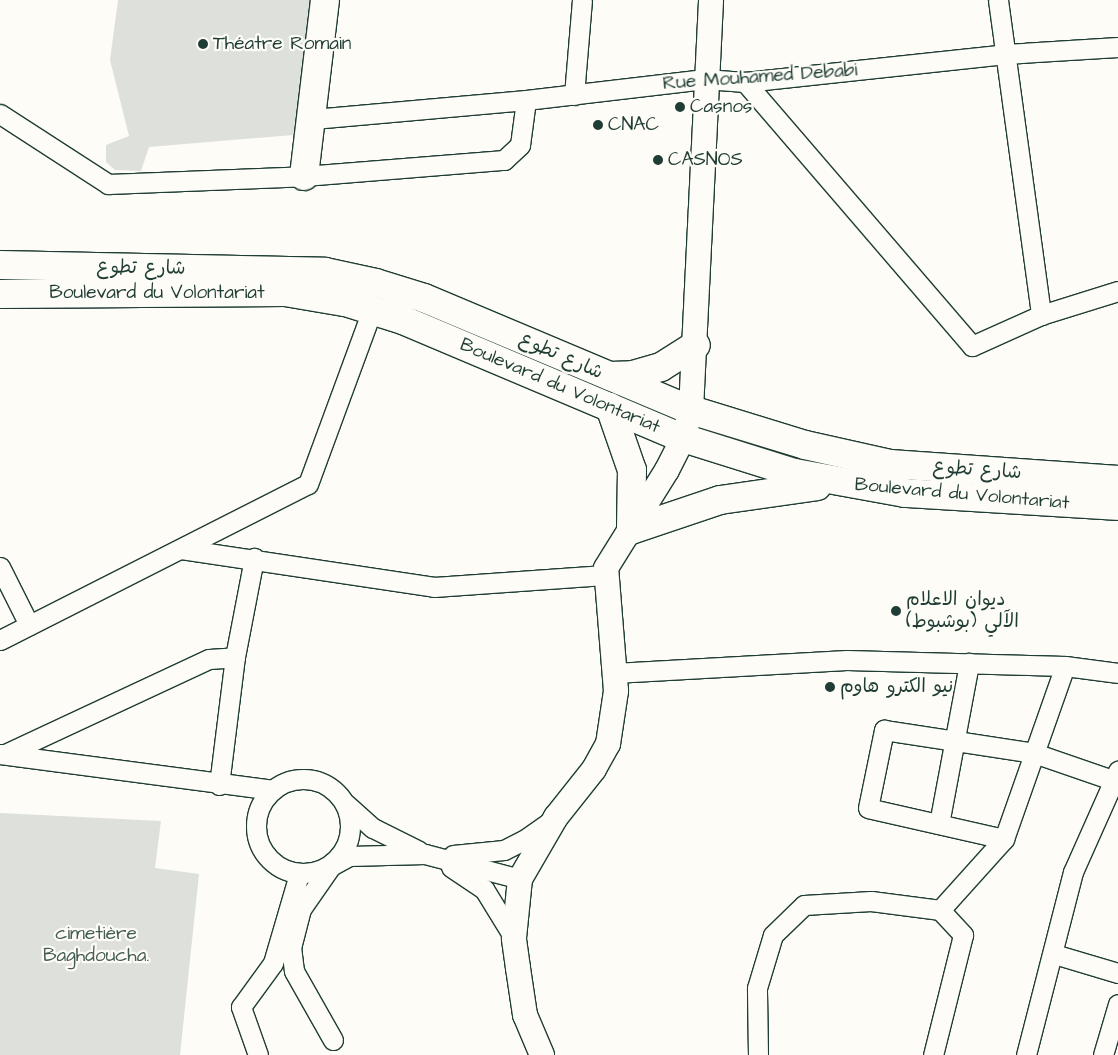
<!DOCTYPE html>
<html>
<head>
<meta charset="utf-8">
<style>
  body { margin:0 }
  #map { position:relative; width:1118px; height:1055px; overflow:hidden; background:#fdfcf7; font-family:"Architects Daughter","Playpen Sans Arabic",sans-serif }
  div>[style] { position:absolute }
  .green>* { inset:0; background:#dde0db }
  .roads { filter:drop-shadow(1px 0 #1f3d34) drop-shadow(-1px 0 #1f3d34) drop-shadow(0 1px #1f3d34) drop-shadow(0 -1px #1f3d34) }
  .minor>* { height:19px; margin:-9.5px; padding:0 9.5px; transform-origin:9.5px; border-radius:9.5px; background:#fdfcf7 }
  .minor>.ring { margin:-9.5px; padding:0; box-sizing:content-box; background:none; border:19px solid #fdfcf7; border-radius:50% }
  .tertiary>* { height:24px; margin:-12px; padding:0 12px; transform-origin:12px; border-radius:12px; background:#fdfcf7 }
  .secondary>* { height:28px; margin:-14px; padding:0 14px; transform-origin:14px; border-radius:14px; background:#fdfcf7 }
  .dots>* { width:14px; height:14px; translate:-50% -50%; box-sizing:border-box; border:2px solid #fdfcf7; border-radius:50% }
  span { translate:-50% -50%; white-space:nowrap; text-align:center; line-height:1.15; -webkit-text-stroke:4.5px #fdfcf7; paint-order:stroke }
  .poi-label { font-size:19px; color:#1f3d34 }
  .left { translate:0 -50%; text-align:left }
  .street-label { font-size:19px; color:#1f3d34 }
  .park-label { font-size:19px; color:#455e55 }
</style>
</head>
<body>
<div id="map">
  <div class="green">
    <i style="clip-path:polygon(118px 0,316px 0,305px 134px,149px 147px,141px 171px,115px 170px,106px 162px,106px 145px,129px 136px,110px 60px)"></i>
    <i style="clip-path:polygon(0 813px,161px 821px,155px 868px,199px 874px,180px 1055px,0 1055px)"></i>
  </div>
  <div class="roads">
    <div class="minor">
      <i style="left:998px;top:0;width:318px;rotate:82.2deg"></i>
      <i style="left:745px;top:82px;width:348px;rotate:49.3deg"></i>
      <i style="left:972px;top:346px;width:76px;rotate:-24.2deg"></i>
      <i style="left:1041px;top:315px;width:81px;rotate:-17.3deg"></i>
      <i style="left:574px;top:95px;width:95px;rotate:-85.2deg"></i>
      <i style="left:0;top:114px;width:129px;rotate:32.9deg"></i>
      <i style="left:108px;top:184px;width:196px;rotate:-2.3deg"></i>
      <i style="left:304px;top:176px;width:201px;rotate:-4.6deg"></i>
      <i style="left:504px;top:160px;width:22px;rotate:-43deg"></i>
      <i style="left:520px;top:145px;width:45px;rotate:-82.4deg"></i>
      <i style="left:313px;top:119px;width:214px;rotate:-5.1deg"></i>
      <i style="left:526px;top:100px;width:180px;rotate:-6.7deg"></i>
      <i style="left:705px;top:79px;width:40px;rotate:4.3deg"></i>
      <i style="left:745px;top:82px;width:262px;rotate:-6.1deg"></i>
      <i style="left:1005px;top:54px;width:113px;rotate:-3.5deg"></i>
      <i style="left:181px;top:549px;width:256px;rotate:8.5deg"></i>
      <i style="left:434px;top:587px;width:171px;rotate:-4deg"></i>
      <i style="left:0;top:567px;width:65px;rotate:63.4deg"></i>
      <i style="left:0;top:640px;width:345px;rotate:-26.9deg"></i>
      <i style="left:308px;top:484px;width:185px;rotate:-69.8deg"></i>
      <i style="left:614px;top:673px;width:233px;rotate:-3.2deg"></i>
      <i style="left:847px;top:660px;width:218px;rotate:1.6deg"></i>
      <i style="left:1065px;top:666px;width:53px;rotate:7.5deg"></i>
      <i style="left:0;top:754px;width:274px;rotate:7.5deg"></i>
      <i style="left:5px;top:754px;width:225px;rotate:-25deg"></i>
      <i style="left:209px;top:659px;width:26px;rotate:-4deg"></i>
      <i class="ring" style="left:256px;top:779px;width:75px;height:75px"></i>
      <i style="left:219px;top:785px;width:129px;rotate:-82.9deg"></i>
      <i style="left:235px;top:657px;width:101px;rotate:-79.1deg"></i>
      <i style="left:346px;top:804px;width:36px;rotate:42deg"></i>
      <i style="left:373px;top:828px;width:51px;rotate:26.6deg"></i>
      <i style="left:939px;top:824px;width:164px;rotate:-79.4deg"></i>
      <i style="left:1004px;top:839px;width:139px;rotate:-167.2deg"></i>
      <i style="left:868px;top:808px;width:80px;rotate:-78.4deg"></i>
      <i style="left:884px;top:730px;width:152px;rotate:8.7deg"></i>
      <i style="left:1034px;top:753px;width:89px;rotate:19deg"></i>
      <i style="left:453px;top:855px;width:51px;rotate:-5.6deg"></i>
      <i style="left:504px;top:850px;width:22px;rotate:-27deg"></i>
      <i style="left:524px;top:840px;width:33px;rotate:-35deg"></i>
      <i style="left:451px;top:867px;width:40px;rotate:34deg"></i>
      <i style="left:484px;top:889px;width:57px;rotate:58.5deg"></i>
      <i style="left:940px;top:910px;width:96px;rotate:-48deg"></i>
      <i style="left:1004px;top:839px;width:183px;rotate:-70.6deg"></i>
      <i style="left:1054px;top:954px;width:67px;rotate:16.5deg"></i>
      <i style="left:333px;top:1040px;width:79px;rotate:-119.5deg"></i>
      <i style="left:294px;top:971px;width:23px;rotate:-97deg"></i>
      <i style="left:291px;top:948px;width:40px;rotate:-75.6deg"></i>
      <i style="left:301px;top:909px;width:52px;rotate:-55.1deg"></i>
      <i style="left:331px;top:866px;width:21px;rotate:-29deg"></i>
      <i style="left:349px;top:856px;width:76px;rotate:-1.5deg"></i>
      <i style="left:425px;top:854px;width:98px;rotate:14.7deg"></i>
      <i style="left:258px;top:1055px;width:51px;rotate:-109.5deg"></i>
      <i style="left:241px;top:1007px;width:54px;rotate:-54deg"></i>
      <i style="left:273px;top:963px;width:93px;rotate:-73.7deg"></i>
      <i style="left:758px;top:1055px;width:67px;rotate:-90.9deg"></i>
      <i style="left:757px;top:988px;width:55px;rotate:-73.2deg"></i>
      <i style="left:773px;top:935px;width:43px;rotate:-44.1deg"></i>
      <i style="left:804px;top:905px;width:67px;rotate:-3.4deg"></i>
      <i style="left:871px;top:901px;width:70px;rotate:7.4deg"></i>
      <i style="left:940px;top:910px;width:34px;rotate:47deg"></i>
      <i style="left:963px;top:935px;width:124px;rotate:104deg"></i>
      <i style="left:1026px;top:1055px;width:189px;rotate:-75.6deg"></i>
      <i style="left:1073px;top:872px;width:111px;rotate:-66deg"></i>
      <i style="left:1103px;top:1055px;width:53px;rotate:-73.6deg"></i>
    </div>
    <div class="tertiary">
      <i style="left:542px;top:1055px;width:43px;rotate:-113deg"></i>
      <i style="left:525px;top:1015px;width:48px;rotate:-98.5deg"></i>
      <i style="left:518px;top:968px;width:30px;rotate:-98deg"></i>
      <i style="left:514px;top:938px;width:59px;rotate:-84.2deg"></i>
      <i style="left:520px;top:879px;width:72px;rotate:-59.9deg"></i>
      <i style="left:556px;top:817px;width:61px;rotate:-51.6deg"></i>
      <i style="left:594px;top:769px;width:29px;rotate:-61deg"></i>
      <i style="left:608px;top:744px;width:54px;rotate:-81.4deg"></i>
      <i style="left:616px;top:691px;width:123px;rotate:-94.6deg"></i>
      <i style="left:606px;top:568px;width:115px;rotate:-58.1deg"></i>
      <i style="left:667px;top:470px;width:36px;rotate:-63deg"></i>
      <i style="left:683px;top:438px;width:29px;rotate:-74deg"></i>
      <i style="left:691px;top:410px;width:410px;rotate:-87.2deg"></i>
    </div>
    <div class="secondary">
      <i style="left:304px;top:176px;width:177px;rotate:-83.2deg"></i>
      <i style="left:0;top:265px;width:325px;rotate:1.2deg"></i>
      <i style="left:325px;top:272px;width:52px;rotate:12.2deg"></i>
      <i style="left:376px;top:283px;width:50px;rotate:17.4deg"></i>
      <i style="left:424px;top:298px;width:290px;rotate:22.8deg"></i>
      <i style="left:691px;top:410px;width:119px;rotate:17.1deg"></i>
      <i style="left:805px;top:445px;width:87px;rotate:12.6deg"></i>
      <i style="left:890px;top:464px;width:229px;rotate:4deg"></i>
      <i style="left:0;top:294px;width:285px;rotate:-0.4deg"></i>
      <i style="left:285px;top:292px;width:61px;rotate:9.5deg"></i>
      <i style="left:345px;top:302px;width:61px;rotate:17.2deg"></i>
      <i style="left:403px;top:320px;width:304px;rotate:22.9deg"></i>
      <i style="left:683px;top:438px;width:117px;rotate:17.4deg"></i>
      <i style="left:795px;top:473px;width:112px;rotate:10.3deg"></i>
      <i style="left:905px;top:493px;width:213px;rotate:3.5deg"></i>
      <i style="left:610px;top:376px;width:23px;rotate:-2deg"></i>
      <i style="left:633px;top:375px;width:29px;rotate:-16deg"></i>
      <i style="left:661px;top:367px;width:41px;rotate:-32.2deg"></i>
      <i style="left:610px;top:407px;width:67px;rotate:70.8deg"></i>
      <i style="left:632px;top:470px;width:60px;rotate:91deg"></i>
      <i style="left:631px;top:530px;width:94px;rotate:-18.6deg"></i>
      <i style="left:720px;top:500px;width:98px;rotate:-8.2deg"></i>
    </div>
  </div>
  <div class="dots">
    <i style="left:203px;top:44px;background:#1f3d34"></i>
    <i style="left:680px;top:107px;background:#1f3d34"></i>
    <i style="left:598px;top:125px;background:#1f3d34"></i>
    <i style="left:658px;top:160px;background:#1f3d34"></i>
    <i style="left:896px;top:611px;background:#1f3d34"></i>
    <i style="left:830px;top:687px;background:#1f3d34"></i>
  </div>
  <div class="poi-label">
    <span class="left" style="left:213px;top:44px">Théatre Romain</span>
    <span class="left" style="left:690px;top:107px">Casnos</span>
    <span class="left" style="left:608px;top:125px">CNAC</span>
    <span class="left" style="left:668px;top:160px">CASNOS</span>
    <span class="left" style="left:906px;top:611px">ديوان الاعلام<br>الآلي (بوشبوط)</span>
    <span class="left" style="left:840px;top:687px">نيو الكترو هاوم</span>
  </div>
  <div class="street-label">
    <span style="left:760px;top:77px;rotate:-4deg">Rue Mouhamed Debabi</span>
    <span style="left:141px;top:268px;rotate:1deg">شارع تطوع</span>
    <span style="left:157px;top:293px">Boulevard du Volontariat</span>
    <span style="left:561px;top:356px;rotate:24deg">شارع تطوع</span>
    <span style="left:560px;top:386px;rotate:23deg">Boulevard du Volontariat</span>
    <span style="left:977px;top:470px;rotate:4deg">شارع تطوع</span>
    <span style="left:962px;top:494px;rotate:5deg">Boulevard du Volontariat</span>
  </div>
  <div class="park-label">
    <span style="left:96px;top:945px">cimetière<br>Baghdoucha.</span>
  </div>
</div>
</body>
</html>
